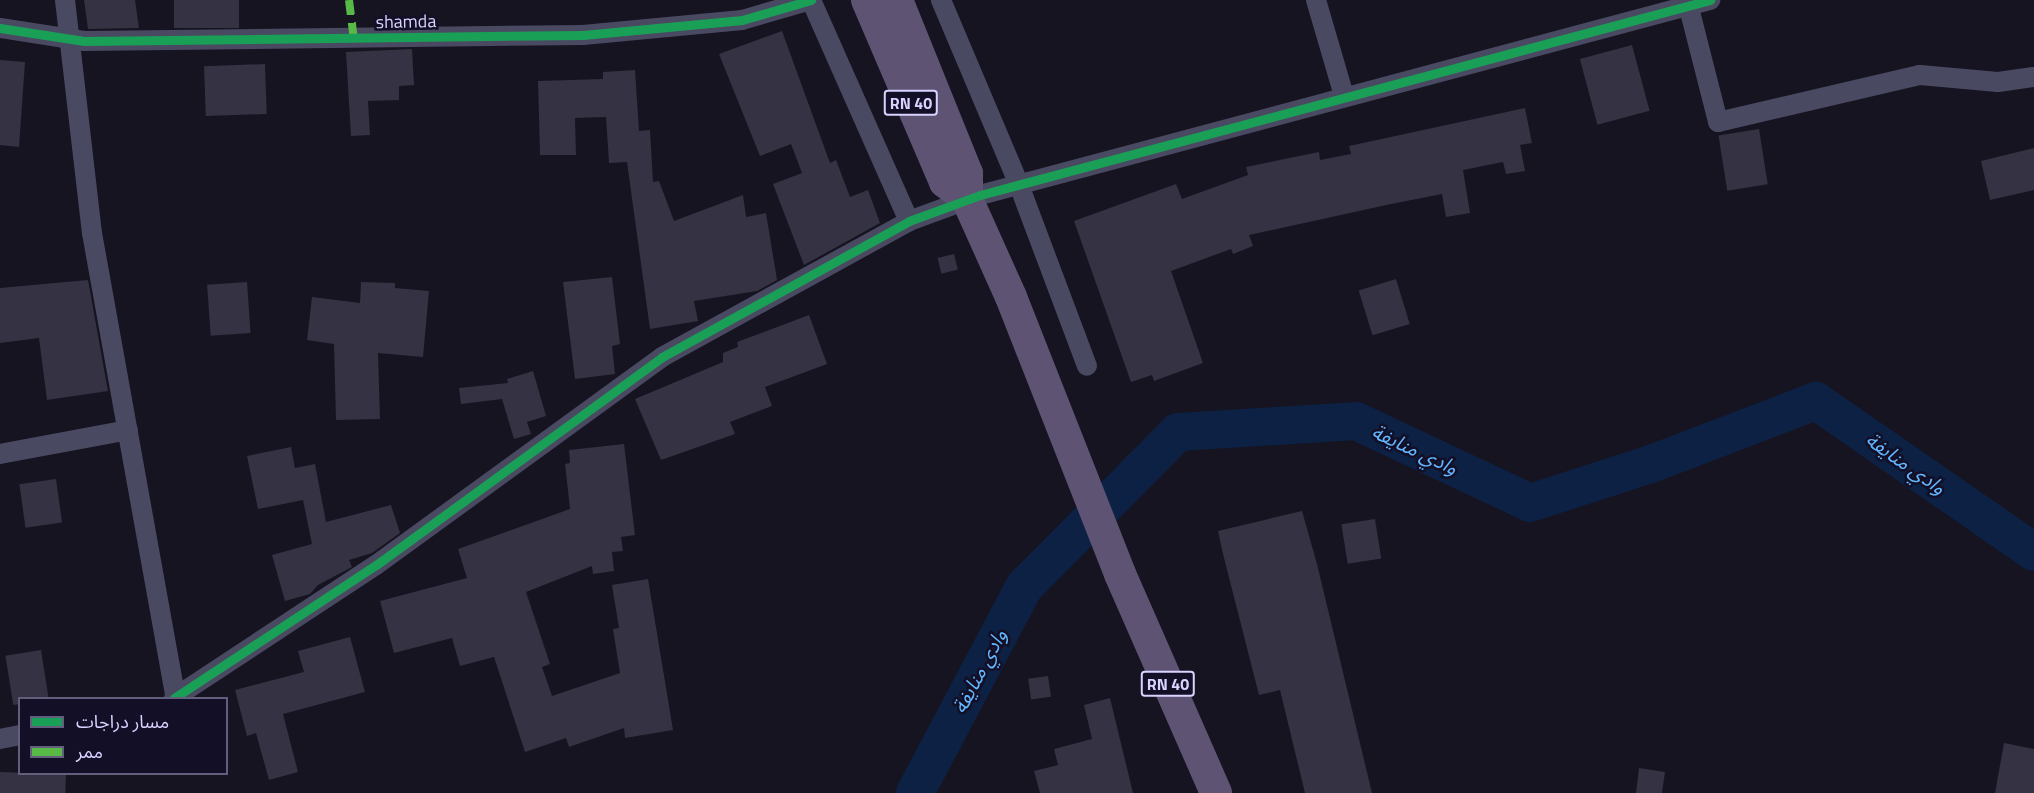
<!DOCTYPE html>
<html>
<head>
<meta charset="utf-8">
<style>
  body { margin:0 }
  #map { position:relative; width:2034px; height:793px; overflow:hidden; background:#161421; font-family:"Titillium Web","Noto Sans Arabic",sans-serif }
  div>[style] { position:absolute }
  .river>* { height:38px; margin:-19px; padding:0 19px; transform-origin:19px; border-radius:19px; background:#0d2144 }
  .building>* { inset:0; background:#343243; transform-origin:0 0 }
  .minor>* { height:20px; margin:-10px; padding:0 10px; transform-origin:10px; border-radius:10px; background:#4a4962 }
  .primary>* { height:32px; margin:-16px; padding:0 16px; transform-origin:16px; border-radius:16px; background:#5e5373 }
  .quiet>* { height:8px; margin-top:-4px; transform-origin:0; background:repeating-linear-gradient(90deg,#58b947 0 15px,transparent 0 23px) }
  .cycleway>* { height:9px; margin:-4.5px; padding:0 4.5px; transform-origin:4.5px; border-radius:4.5px; background:#1a9f57 }
  span { translate:-50% -50%; white-space:nowrap; text-align:center; line-height:1.15; -webkit-text-stroke:5px #130f26; paint-order:stroke }
  .shield-label span { padding:2px 4px; background:#130f26; border:2px solid; border-radius:4px; -webkit-text-stroke-width:0 }
  .shield-label { font-size:16px; color:#d9d4ff; font-weight:700 }
  .street-label { font-size:18px; color:#d9d4ff }
  .water-label { font-size:20px; color:#62b6ff; font-style:italic }
  .legend { position:absolute; left:18px; top:697px; width:210px; height:78px; box-sizing:border-box; background:#130f26; border:2px solid #625e7d; margin:0; padding:8px 10px; list-style:none; font-size:18px; color:#d9d4ff }
  .legend li { display:flex; align-items:center; gap:12px; height:30px }
  .legend b { width:30px; border:2px solid #625e7d }
</style>
</head>
<body>
<div id="map">
  <div class="river">
    <i style="left:915px;top:793px;width:233px;rotate:-62.1deg"></i>
    <i style="left:1024px;top:587px;width:218px;rotate:-45.2deg"></i>
    <i style="left:1178px;top:432px;width:178px;rotate:-3.5deg"></i>
    <i style="left:1356px;top:421px;width:192px;rotate:25.2deg"></i>
    <i style="left:1530px;top:503px;width:127px;rotate:-17.9deg"></i>
    <i style="left:1651px;top:464px;width:177px;rotate:-20.9deg"></i>
    <i style="left:1816px;top:401px;width:265px;rotate:34.7deg"></i>
  </div>
  <div class="building">
    <i style="clip-path:polygon(84px 0,135px 0,139px 28px,88px 29px)"></i>
    <i style="left:174px;top:0;width:65px;height:28px"></i>
    <i style="clip-path:polygon(782px 31px,830px 163px,836px 160px,850px 197px,868px 190px,880px 223px,804px 265px,773px 184px,802px 173px,791px 144px,760px 156px,719px 54px)"></i>
    <i style="left:1632px;top:45px;width:68px;height:54px;rotate:75deg"></i>
    <i style="clip-path:polygon(412px 49px,414px 85px,399px 86px,399px 100px,368px 101px,370px 135px,351px 136px,346px 52px)"></i>
    <i style="clip-path:polygon(0 60px,25px 62px,19px 147px,0 145px)"></i>
    <i style="left:265px;top:64px;width:50px;height:61px;rotate:88deg"></i>
    <i style="clip-path:polygon(635px 70px,639px 131px,650px 130px,653px 182px,659px 181px,674px 221px,743px 195px,746px 217px,766px 213px,777px 280px,757px 291px,694px 301px,698px 321px,650px 329px,627px 162px,609px 163px,606px 117px,575px 118px,576px 155px,540px 155px,538px 81px,603px 79px,603px 72px)"></i>
    <i style="clip-path:polygon(1525px 108px,1532px 143px,1520px 145px,1525px 171px,1506px 174px,1503px 162px,1463px 170px,1470px 213px,1446px 217px,1442px 194px,1391px 204px,1249px 235px,1253px 246px,1233px 254px,1231px 249px,1171px 271px,1203px 363px,1154px 381px,1152px 375px,1131px 382px,1074px 221px,1176px 184px,1182px 199px,1248px 175px,1246px 167px,1319px 152px,1320px 160px,1351px 154px,1349px 146px)"></i>
    <i style="left:1759px;top:129px;width:56px;height:41px;rotate:81deg"></i>
    <i style="clip-path:polygon(2034px 148px,2034px 190px,1990px 200px,1981px 161px)"></i>
    <i style="left:954px;top:254px;width:16px;height:17px;rotate:76deg"></i>
    <i style="clip-path:polygon(612px 277px,620px 344px,612px 346px,615px 374px,575px 379px,563px 282px)"></i>
    <i style="left:1396px;top:279px;width:47px;height:39px;rotate:73deg"></i>
    <i style="clip-path:polygon(88px 280px,108px 391px,47px 400px,39px 338px,0 343px,0 288px)"></i>
    <i style="left:247px;top:282px;width:51px;height:40px;rotate:86deg"></i>
    <i style="clip-path:polygon(361px 282px,395px 283px,395px 288px,429px 291px,423px 357px,378px 353px,380px 419px,336px 420px,334px 344px,307px 340px,312px 297px,360px 303px)"></i>
    <i style="clip-path:polygon(809px 315px,827px 364px,765px 387px,772px 406px,730px 422px,735px 434px,661px 460px,635px 399px,723px 362px,723px 353px,738px 347px,737px 342px)"></i>
    <i style="clip-path:polygon(533px 371px,546px 416px,527px 422px,531px 434px,514px 439px,502px 399px,461px 404px,459px 388px,508px 383px,507px 379px)"></i>
    <i style="clip-path:polygon(624px 444px,635px 535px,621px 537px,623px 551px,612px 552px,614px 571px,593px 574px,592px 566px,526px 592px,550px 664px,542px 667px,552px 696px,620px 673px,613px 629px,619px 628px,612px 585px,648px 579px,673px 730px,625px 738px,624px 728px,569px 747px,566px 738px,525px 752px,494px 657px,460px 666px,452px 638px,394px 653px,380px 601px,467px 578px,458px 549px,570px 509px,565px 464px,570px 463px,569px 450px)"></i>
    <i style="clip-path:polygon(291px 447px,295px 468px,315px 464px,326px 522px,391px 505px,400px 533px,372px 553px,349px 560px,352px 567px,318px 585px,310px 594px,285px 601px,272px 555px,312px 544px,303px 500px,258px 509px,247px 456px)"></i>
    <i style="left:56px;top:479px;width:44px;height:37px;rotate:82deg"></i>
    <i style="clip-path:polygon(1302px 511px,1317px 564px,1372px 793px,1305px 793px,1280px 690px,1259px 695px,1223px 554px,1218px 531px)"></i>
    <i style="left:1375px;top:519px;width:40px;height:34px;rotate:81deg"></i>
    <i style="clip-path:polygon(350px 637px,365px 692px,283px 714px,298px 772px,269px 780px,256px 733px,247px 736px,235px 690px,304px 672px,298px 651px)"></i>
    <i style="left:41px;top:650px;width:50px;height:36px;rotate:81deg"></i>
    <i style="left:1048px;top:676px;width:21px;height:20px;rotate:82deg"></i>
    <i style="clip-path:polygon(1110px 698px,1133px 793px,1040px 793px,1034px 771px,1058px 765px,1054px 749px,1092px 739px,1084px 705px)"></i>
    <i style="clip-path:polygon(2004px 743px,2034px 749px,2034px 793px,1995px 793px)"></i>
    <i style="clip-path:polygon(1639px 768px,1665px 772px,1662px 793px,1636px 793px)"></i>
    <i style="left:0;top:772px;width:66px;height:21px;rotate:2deg"></i>
  </div>
  <div class="minor">
    <i style="left:65px;top:0;width:235px;rotate:83.4deg"></i>
    <i style="left:92px;top:233px;width:473px;rotate:79.8deg"></i>
    <i style="left:811px;top:0;width:242px;rotate:66.1deg"></i>
    <i style="left:941px;top:0;width:201px;rotate:67.1deg"></i>
    <i style="left:1019px;top:185px;width:193px;rotate:69.4deg"></i>
    <i style="left:1316px;top:0;width:100px;rotate:73.7deg"></i>
    <i style="left:1687px;top:0;width:126px;rotate:75.7deg"></i>
    <i style="left:1718px;top:122px;width:207px;rotate:-13.1deg"></i>
    <i style="left:1920px;top:75px;width:78px;rotate:5.1deg"></i>
    <i style="left:1998px;top:82px;width:36px;rotate:-8deg"></i>
    <i style="left:0;top:28px;width:85px;rotate:8.8deg"></i>
    <i style="left:84px;top:41px;width:499px;rotate:-0.7deg"></i>
    <i style="left:583px;top:35px;width:160px;rotate:-5.4deg"></i>
    <i style="left:742px;top:20px;width:72px;rotate:-16.2deg"></i>
    <i style="left:0;top:454px;width:130px;rotate:-10.6deg"></i>
    <i style="left:174px;top:698px;width:242px;rotate:-33.4deg"></i>
    <i style="left:376px;top:565px;width:354px;rotate:-36deg"></i>
    <i style="left:662px;top:357px;width:282px;rotate:-28.8deg"></i>
    <i style="left:909px;top:221px;width:76px;rotate:-20.1deg"></i>
    <i style="left:980px;top:195px;width:756px;rotate:-14.96deg"></i>
    <i style="left:0;top:739px;width:20px;rotate:-11deg"></i>
  </div>
  <div class="primary">
    <i style="left:867px;top:0;width:198px;rotate:66.8deg"></i>
    <i style="left:945px;top:182px;width:28px;rotate:38deg"></i>
    <i style="left:897px;top:0;width:187px;rotate:68deg"></i>
    <i style="left:967px;top:173px;width:26px;rotate:90deg"></i>
    <i style="left:967px;top:199px;width:107px;rotate:65.8deg"></i>
    <i style="left:1011px;top:297px;width:298px;rotate:68.5deg"></i>
    <i style="left:1120px;top:574px;width:239px;rotate:66.3deg"></i>
  </div>
  <div class="quiet">
    <i style="left:349px;top:0;width:40px;rotate:82.9deg"></i>
  </div>
  <div class="cycleway">
    <i style="left:0;top:28px;width:85px;rotate:8.8deg"></i>
    <i style="left:84px;top:41px;width:499px;rotate:-0.7deg"></i>
    <i style="left:583px;top:35px;width:160px;rotate:-5.4deg"></i>
    <i style="left:742px;top:20px;width:72px;rotate:-16.2deg"></i>
    <i style="left:174px;top:698px;width:242px;rotate:-33.4deg"></i>
    <i style="left:376px;top:565px;width:354px;rotate:-36deg"></i>
    <i style="left:662px;top:357px;width:282px;rotate:-28.8deg"></i>
    <i style="left:909px;top:221px;width:76px;rotate:-20.1deg"></i>
    <i style="left:980px;top:195px;width:756px;rotate:-14.96deg"></i>
  </div>
  <div class="shield-label">
    <span style="left:911px;top:103px">RN 40</span>
    <span style="left:1168px;top:684px">RN 40</span>
  </div>
  <div class="street-label">
    <span style="left:406px;top:22px;rotate:-1deg">shamda</span>
  </div>
  <div class="water-label">
    <span style="left:1415px;top:449px;rotate:25deg">وادي منايفة</span>
    <span style="left:1906px;top:463px;rotate:35deg">وادي منايفة</span>
    <span style="left:979px;top:671px;rotate:-62deg">وادي منايفة</span>
  </div>
  <ul class="legend">
  <li><b style="height:8px;background:#1a9f57"></b>مسار دراجات</li>
  <li><b style="height:8px;background:#58b947"></b>ممر</li>
  </ul>
</div>
</body>
</html>
